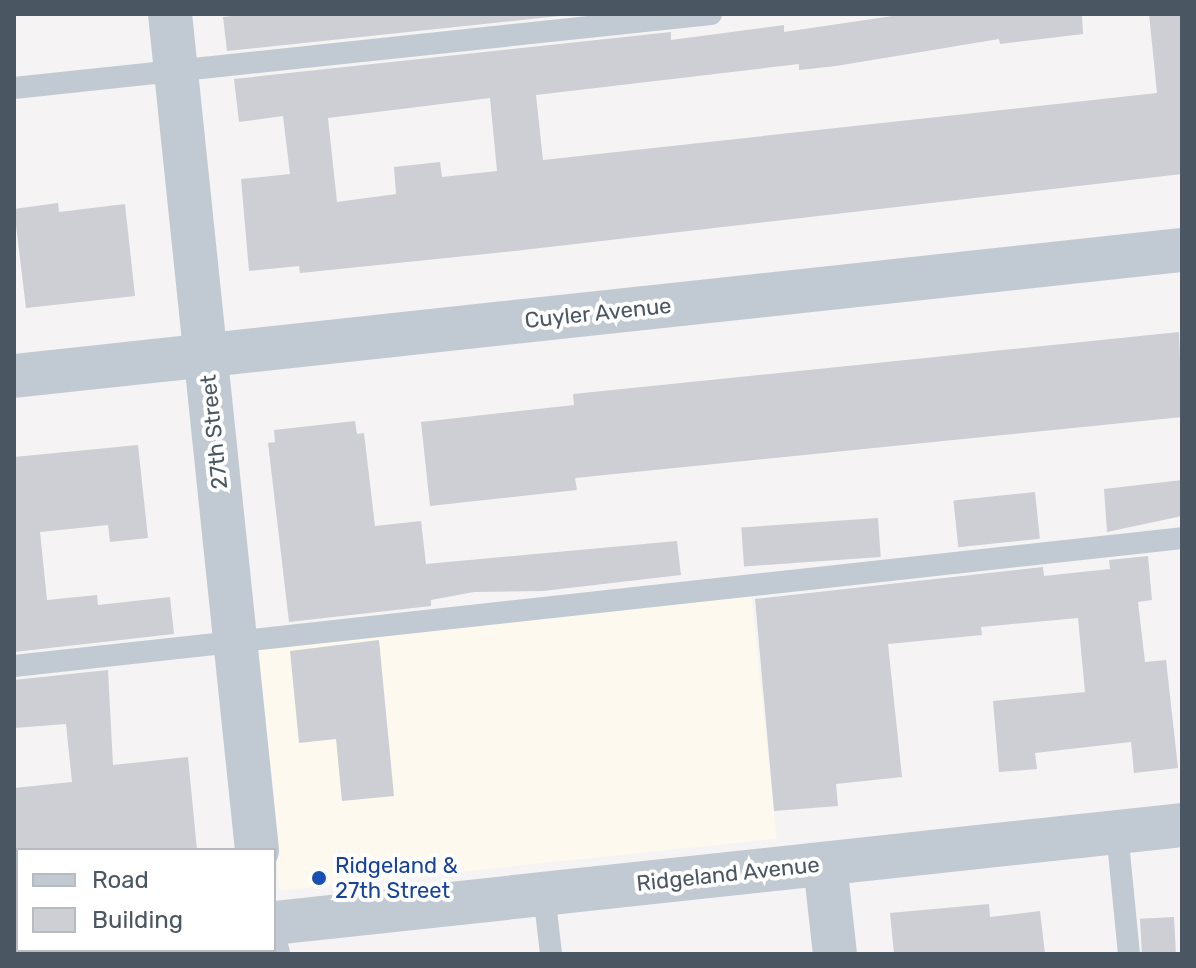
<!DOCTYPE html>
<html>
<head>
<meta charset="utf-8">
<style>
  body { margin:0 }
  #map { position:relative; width:1196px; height:968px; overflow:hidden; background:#f5f3f3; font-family:Rubik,sans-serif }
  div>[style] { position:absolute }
  .commercial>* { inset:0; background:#fdf9ef; transform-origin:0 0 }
  .building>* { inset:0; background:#cdcfd5; transform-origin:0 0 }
  .service>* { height:22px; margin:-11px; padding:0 11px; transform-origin:11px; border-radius:11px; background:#c1cad2 }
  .minor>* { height:44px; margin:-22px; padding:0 22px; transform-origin:22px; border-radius:22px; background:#c1cad2 }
  .tertiary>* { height:44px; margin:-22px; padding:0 22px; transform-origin:22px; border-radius:22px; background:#c1cad2 }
  .dots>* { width:22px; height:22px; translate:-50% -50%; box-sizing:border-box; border:4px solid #fff; border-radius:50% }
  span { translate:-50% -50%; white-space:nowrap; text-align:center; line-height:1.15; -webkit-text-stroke:8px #fff; paint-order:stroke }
  .street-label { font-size:22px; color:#4a5661 }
  .transit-label { font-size:22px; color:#164399 }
  .left { translate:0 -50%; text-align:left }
  .frame { position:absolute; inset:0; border:16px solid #4a5661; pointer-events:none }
  .legend { position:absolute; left:16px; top:848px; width:260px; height:104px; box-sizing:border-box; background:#fff; border:2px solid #b7bbc0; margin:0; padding:10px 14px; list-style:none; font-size:24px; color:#4a5661 }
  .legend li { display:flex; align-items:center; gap:16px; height:40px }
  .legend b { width:40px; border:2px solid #b7bbc0 }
</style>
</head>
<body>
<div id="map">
  <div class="commercial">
    <i style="left:750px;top:583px;width:257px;height:500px;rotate:84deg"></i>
  </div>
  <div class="building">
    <i style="clip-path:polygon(251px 14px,578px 14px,227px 51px,223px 17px)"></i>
    <i style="clip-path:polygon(evenodd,906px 14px,1082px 14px,1083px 34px,1000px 44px,999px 39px,836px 66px,799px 70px,799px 64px,536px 95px,543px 160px,1157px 93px,1149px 14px,1182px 14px,1182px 174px,505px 252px,300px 273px,299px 266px,249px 271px,241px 179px,290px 174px,283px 116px,239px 122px,234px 79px,671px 32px,671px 40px,784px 25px,784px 32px,906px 14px,490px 98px,497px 171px,442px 177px,440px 162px,394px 167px,396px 194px,337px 202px,328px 118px,490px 98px)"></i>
    <i style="clip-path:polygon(58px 203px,59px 212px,125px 204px,135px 296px,26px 308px,14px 209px)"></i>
    <i style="clip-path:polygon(1179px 332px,1182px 417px,575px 478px,577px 490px,430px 506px,421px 422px,574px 405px,573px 394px)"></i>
    <i style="clip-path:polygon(355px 421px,357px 434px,364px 433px,375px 526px,421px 521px,426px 564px,677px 541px,681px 575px,543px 591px,474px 592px,431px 600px,431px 606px,289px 622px,268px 443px,275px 442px,274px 430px)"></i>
    <i style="clip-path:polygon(138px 445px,148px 538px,110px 542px,108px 525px,40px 532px,47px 600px,97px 595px,98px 605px,170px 597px,174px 634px,14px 652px,14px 457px)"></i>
    <i style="clip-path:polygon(1182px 480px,1182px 516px,1107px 532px,1104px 489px)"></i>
    <i style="left:1035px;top:492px;width:47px;height:82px;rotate:84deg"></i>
    <i style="left:878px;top:518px;width:39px;height:137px;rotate:86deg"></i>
    <i style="clip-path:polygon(1148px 556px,1152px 600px,1138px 602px,1145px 662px,1166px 660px,1178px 768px,1134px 773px,1131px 742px,1035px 753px,1037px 769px,999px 772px,993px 701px,1085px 692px,1078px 618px,981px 627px,982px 635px,888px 644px,902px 777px,836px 784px,838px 806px,774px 811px,755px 599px,1043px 567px,1044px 576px,1110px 569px,1109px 560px)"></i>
    <i style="clip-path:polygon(379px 640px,394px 796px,342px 801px,336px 739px,299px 743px,290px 651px)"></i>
    <i style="clip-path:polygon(108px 670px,113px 765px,188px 757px,197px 850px,14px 850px,14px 788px,72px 782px,66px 724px,14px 728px,14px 680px)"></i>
    <i style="clip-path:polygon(989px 904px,990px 917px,1040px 911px,1045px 954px,894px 954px,890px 913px)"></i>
    <i style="left:1174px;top:917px;width:37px;height:34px;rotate:87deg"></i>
  </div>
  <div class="service">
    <i style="left:14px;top:88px;width:701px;rotate:-6.06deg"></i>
    <i style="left:14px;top:666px;width:1175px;rotate:-6.25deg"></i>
    <i style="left:1117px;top:832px;width:123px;rotate:84.4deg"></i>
    <i style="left:544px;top:894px;width:60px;rotate:83.3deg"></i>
  </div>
  <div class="minor">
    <i style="left:170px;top:14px;width:841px;rotate:84.06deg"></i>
    <i style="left:14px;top:376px;width:1175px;rotate:-6.16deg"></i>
    <i style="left:825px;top:864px;width:91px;rotate:83.7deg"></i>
    <i style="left:267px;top:950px;width:4px;rotate:76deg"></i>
  </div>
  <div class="tertiary">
    <i style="left:274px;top:923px;width:913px;rotate:-6.16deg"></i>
    <i style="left:14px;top:951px;width:11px;rotate:-5deg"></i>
  </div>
  <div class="dots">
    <i style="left:319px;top:878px;background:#1a4fb4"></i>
  </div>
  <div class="street-label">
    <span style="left:598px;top:313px;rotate:-6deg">Cuyler Avenue</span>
    <span style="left:214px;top:432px;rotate:-96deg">27th Street</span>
    <span style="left:728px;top:874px;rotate:-6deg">Ridgeland Avenue</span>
  </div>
  <div class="transit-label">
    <span class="left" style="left:335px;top:878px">Ridgeland &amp;<br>27th Street</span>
  </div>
  <div class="frame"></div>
  <ul class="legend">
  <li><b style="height:10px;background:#c1cad2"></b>Road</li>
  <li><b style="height:22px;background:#cdcfd5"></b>Building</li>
  </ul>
</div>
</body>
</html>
